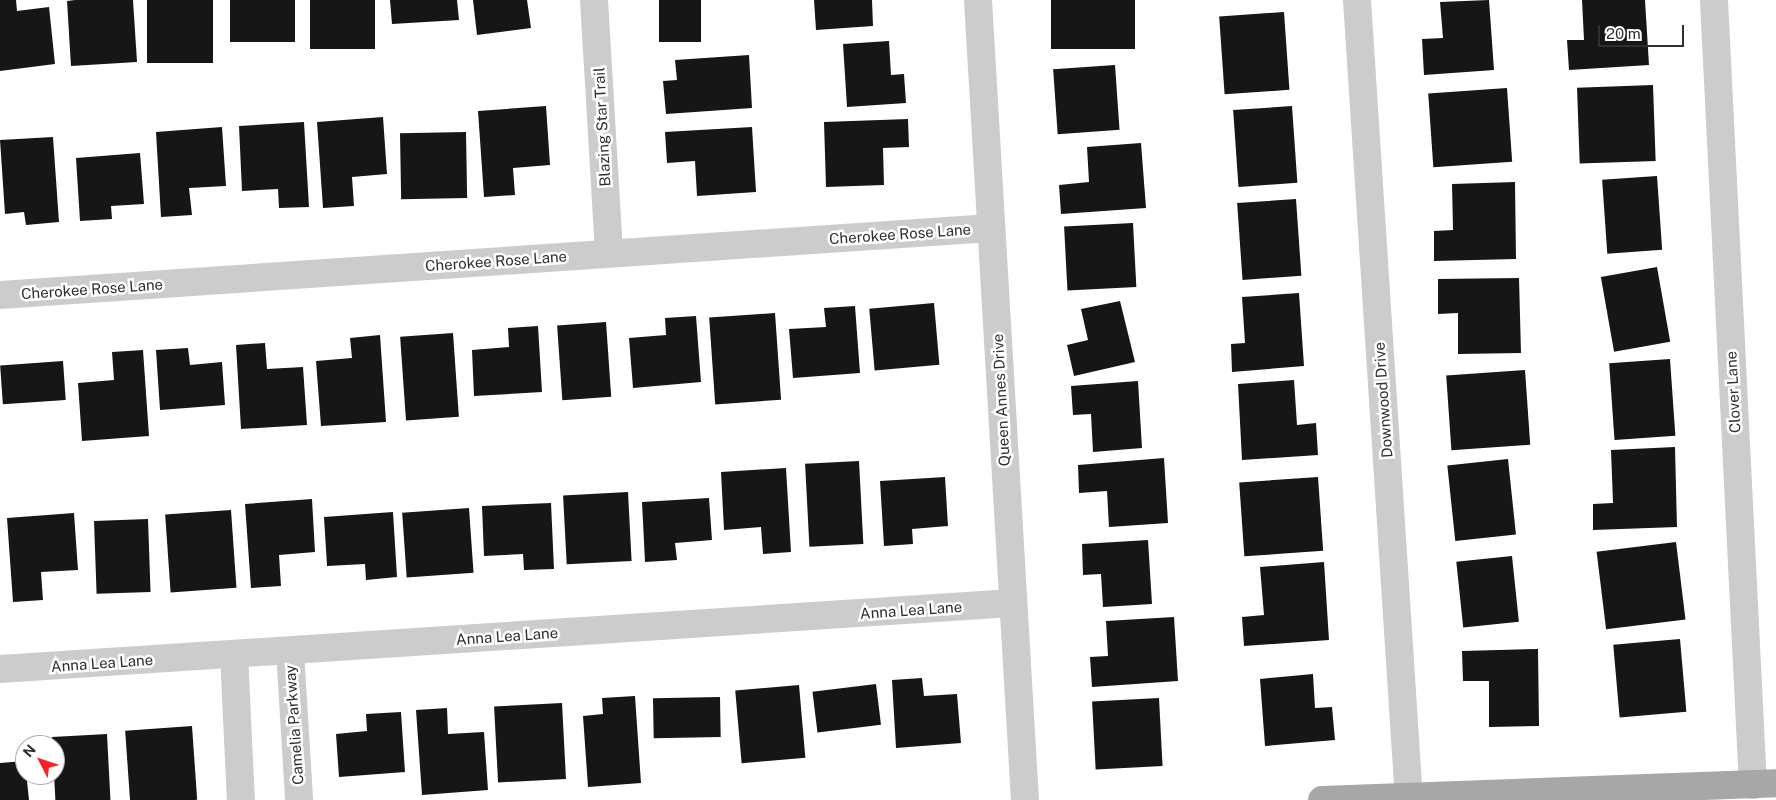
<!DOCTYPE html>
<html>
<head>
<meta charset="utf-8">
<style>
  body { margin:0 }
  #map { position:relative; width:1776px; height:800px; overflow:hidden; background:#fff; font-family:"Public Sans",sans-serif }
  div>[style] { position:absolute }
  .building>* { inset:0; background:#161616; transform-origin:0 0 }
  .minor>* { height:28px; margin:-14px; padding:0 14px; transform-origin:14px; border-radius:14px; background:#ccc }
  .major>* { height:28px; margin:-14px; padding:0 14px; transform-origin:14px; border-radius:14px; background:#a7a7a7 }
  span { translate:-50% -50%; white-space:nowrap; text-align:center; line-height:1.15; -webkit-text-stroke:5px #fff; paint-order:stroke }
  .street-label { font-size:15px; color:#2f2f2f }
  .north { position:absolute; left:15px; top:735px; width:50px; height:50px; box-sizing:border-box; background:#fff; border:1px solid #acacac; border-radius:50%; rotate:311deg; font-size:14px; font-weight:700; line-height:20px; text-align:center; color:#2f2f2f }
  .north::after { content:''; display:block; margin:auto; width:18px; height:22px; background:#f72028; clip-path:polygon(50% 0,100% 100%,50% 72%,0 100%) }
  .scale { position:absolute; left:1598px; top:25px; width:86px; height:22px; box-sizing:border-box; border:2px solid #2f2f2f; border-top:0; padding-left:6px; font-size:15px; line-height:18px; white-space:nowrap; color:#2f2f2f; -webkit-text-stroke:4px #fff; paint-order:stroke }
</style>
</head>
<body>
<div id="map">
  <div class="building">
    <i style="clip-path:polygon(0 0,16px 0,17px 11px,49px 7px,55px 64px,0 71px)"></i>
    <i style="clip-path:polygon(75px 0,133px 0,137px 62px,71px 66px,67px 1px)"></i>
    <i style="left:147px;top:0;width:66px;height:63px"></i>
    <i style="left:230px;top:0;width:65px;height:42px"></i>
    <i style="left:310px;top:0;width:65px;height:49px"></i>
    <i style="clip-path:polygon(390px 0,457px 0,459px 20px,392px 24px)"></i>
    <i style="clip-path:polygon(473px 0,527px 0,531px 28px,477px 35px)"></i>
    <i style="left:659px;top:0;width:42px;height:42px"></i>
    <i style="clip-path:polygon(814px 0,872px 0,873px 26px,816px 30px)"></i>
    <i style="left:1051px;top:0;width:84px;height:49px"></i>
    <i style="clip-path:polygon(1489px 0,1494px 70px,1424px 75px,1422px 39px,1443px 38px,1440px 2px)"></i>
    <i style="clip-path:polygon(1582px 0,1645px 0,1649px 65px,1569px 70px,1567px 40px,1584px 40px)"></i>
    <i style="left:1284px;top:12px;width:78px;height:65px;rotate:86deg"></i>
    <i style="clip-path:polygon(889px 41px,891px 75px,904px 74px,906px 103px,847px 107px,843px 44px)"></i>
    <i style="clip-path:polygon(749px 55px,752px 108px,666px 114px,663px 81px,677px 80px,675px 60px)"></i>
    <i style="left:1115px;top:65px;width:65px;height:62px;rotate:86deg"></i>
    <i style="left:1653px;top:85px;width:76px;height:76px;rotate:88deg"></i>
    <i style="left:1507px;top:88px;width:74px;height:79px;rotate:86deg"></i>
    <i style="clip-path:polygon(546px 106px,550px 165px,513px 168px,515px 195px,484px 197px,478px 111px)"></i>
    <i style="left:1292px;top:106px;width:77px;height:59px;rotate:86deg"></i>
    <i style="clip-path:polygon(383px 117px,387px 174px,352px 177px,354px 206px,323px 208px,317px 122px)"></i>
    <i style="clip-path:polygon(908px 119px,909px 147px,883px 148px,884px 185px,826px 187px,824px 122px)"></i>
    <i style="clip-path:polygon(304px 122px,309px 207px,279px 208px,278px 189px,242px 191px,239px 126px)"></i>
    <i style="clip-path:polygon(222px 127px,226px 186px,189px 188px,192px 215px,161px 217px,156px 132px)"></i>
    <i style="clip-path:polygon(752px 127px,756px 192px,697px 196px,695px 161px,667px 163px,665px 132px)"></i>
    <i style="left:466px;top:132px;width:66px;height:66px;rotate:89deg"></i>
    <i style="clip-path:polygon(53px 137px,59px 222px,26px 225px,24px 212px,5px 214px,0 140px)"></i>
    <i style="clip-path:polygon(1141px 143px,1146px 208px,1061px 214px,1059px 185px,1089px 182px,1087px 147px)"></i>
    <i style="clip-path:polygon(140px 153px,144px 204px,111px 206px,112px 219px,80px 221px,76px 158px)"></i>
    <i style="left:1657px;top:176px;width:74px;height:55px;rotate:86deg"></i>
    <i style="clip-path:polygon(1515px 182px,1516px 259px,1434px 261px,1434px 231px,1453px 230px,1452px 184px)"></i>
    <i style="left:1296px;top:199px;width:77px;height:59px;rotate:86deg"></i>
    <i style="left:1133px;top:223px;width:64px;height:69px;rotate:87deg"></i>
    <i style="left:1657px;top:267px;width:76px;height:57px;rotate:80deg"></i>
    <i style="clip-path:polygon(1519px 278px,1521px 353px,1458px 354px,1458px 313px,1438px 314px,1438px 279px)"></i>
    <i style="clip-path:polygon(1299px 293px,1304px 366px,1232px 372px,1231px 344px,1245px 343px,1242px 297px)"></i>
    <i style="clip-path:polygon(1120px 301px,1135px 362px,1074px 376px,1067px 345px,1088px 340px,1081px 309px)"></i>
    <i style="left:934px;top:303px;width:62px;height:65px;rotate:85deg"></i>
    <i style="clip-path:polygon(855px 306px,860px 373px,793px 378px,789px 329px,826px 327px,824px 308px)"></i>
    <i style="left:775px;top:313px;width:87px;height:66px;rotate:86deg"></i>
    <i style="clip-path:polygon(696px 316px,701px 382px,633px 388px,629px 338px,666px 335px,665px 318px)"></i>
    <i style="left:606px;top:322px;width:75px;height:49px;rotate:86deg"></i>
    <i style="clip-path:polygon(538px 326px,542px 392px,474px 396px,472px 350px,509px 347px,508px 328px)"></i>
    <i style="left:453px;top:333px;width:84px;height:53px;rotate:86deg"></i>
    <i style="clip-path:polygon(380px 335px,386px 422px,321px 426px,316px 361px,352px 358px,350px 338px)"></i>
    <i style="clip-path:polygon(265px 343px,267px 369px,303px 367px,307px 425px,241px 429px,236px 345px)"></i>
    <i style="clip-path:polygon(188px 348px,190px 365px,222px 362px,225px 405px,160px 410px,156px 350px)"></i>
    <i style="clip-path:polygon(143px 350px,149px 436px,82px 441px,78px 383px,114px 380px,112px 352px)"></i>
    <i style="left:1670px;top:359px;width:77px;height:61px;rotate:86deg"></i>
    <i style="left:63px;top:361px;width:39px;height:63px;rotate:86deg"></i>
    <i style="left:1525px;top:370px;width:75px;height:79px;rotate:86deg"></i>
    <i style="clip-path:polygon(1294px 380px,1297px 425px,1316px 423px,1318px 455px,1242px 460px,1238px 384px)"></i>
    <i style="clip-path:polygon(1138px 381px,1142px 448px,1093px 452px,1091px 414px,1073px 415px,1071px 386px)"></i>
    <i style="clip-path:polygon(1675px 447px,1677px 527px,1593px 530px,1593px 504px,1613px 503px,1611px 450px)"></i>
    <i style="clip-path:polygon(1164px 458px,1168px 523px,1109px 527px,1107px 491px,1079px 493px,1078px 465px)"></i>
    <i style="left:1508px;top:459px;width:76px;height:61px;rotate:84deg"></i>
    <i style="left:859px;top:461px;width:83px;height:54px;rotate:87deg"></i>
    <i style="clip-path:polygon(786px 468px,791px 552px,763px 554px,761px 527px,724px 530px,721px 472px)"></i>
    <i style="clip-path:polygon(945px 477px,948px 526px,912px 529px,913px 544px,884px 546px,880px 481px)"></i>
    <i style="left:1318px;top:477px;width:74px;height:79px;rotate:86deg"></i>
    <i style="left:628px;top:492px;width:69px;height:65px;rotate:87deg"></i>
    <i style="clip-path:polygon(709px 498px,712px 540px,675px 543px,677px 560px,645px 562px,642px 502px)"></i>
    <i style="clip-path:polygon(312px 499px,315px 552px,279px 555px,281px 586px,251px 588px,245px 504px)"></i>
    <i style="clip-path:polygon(551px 503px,554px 569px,524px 570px,523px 554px,484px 556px,482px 506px)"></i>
    <i style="left:469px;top:508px;width:65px;height:67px;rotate:86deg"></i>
    <i style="left:231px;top:510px;width:78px;height:66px;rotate:86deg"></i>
    <i style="clip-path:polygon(393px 512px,397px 577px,366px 580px,365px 564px,327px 566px,324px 517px)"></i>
    <i style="clip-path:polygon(74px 513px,78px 570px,41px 572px,43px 600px,13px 602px,7px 518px)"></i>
    <i style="left:148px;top:519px;width:73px;height:54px;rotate:88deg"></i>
    <i style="clip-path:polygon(1148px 540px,1152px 604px,1103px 607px,1101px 574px,1083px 575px,1082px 544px)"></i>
    <i style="left:1676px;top:542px;width:78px;height:80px;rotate:83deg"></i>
    <i style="left:1512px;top:556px;width:66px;height:56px;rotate:84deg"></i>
    <i style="clip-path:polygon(1324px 562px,1329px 640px,1244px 646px,1242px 617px,1264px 615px,1260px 567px)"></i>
    <i style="clip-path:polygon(1174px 617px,1178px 681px,1092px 687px,1090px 657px,1108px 656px,1106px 621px)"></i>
    <i style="left:1680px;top:639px;width:73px;height:67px;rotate:85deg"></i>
    <i style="clip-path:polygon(1538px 649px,1539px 726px,1489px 727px,1489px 681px,1463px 681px,1462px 651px)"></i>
    <i style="clip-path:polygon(1313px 674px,1315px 708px,1332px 707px,1335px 740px,1265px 746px,1260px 679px)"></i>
    <i style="clip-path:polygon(922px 678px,924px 696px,957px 694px,961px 743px,896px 748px,892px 680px)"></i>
    <i style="left:876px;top:684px;width:41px;height:64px;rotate:83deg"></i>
    <i style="left:799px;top:685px;width:73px;height:64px;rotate:85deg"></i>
    <i style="clip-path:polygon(635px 696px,641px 783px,588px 787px,583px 716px,603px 714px,602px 698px)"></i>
    <i style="left:720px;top:697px;width:40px;height:67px;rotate:89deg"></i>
    <i style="left:1159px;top:698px;width:68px;height:67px;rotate:87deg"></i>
    <i style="left:562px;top:703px;width:76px;height:68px;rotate:87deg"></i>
    <i style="clip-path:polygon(447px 708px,448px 734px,484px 732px,488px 790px,422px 795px,416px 710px)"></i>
    <i style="clip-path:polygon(401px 712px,405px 772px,339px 777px,336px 734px,367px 731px,366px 714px)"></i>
    <i style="left:192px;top:726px;width:74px;height:67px;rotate:86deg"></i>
    <i style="left:107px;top:734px;width:66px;height:55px;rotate:87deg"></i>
    <i style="clip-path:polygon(25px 761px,29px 800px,0 800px,0 763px)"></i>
  </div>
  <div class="minor">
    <i style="left:594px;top:0;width:253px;rotate:86.6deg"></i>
    <i style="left:978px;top:0;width:801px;rotate:86.64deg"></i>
    <i style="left:1357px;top:0;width:802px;rotate:86.28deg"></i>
    <i style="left:1714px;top:0;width:786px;rotate:87.16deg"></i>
    <i style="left:0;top:295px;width:993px;rotate:-3.87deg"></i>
    <i style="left:290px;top:651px;width:149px;rotate:86.5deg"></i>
    <i style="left:234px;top:654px;width:146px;rotate:87.3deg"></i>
    <i style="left:0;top:669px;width:1015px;rotate:-3.73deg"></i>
  </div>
  <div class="major">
    <i style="left:1322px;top:800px;width:454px;rotate:-2.1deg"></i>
  </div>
  <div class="street-label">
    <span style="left:602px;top:127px;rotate:-93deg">Blazing Star Trail</span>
    <span style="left:900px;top:234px;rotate:-4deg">Cherokee Rose Lane</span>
    <span style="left:496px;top:261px;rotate:-4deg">Cherokee Rose Lane</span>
    <span style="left:92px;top:289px;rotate:-4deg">Cherokee Rose Lane</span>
    <span style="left:1733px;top:392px;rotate:-93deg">Clover Lane</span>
    <span style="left:1001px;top:400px;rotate:-93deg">Queen Annes Drive</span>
    <span style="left:1383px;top:400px;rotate:-94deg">Downwood Drive</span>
    <span style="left:911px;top:610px;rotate:-4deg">Anna Lea Lane</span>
    <span style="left:507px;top:636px;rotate:-4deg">Anna Lea Lane</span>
    <span style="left:102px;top:663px;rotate:-4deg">Anna Lea Lane</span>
    <span style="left:294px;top:725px;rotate:-94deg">Camelia Parkway</span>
  </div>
  <div class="north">N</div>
  <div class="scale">20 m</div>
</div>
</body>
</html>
